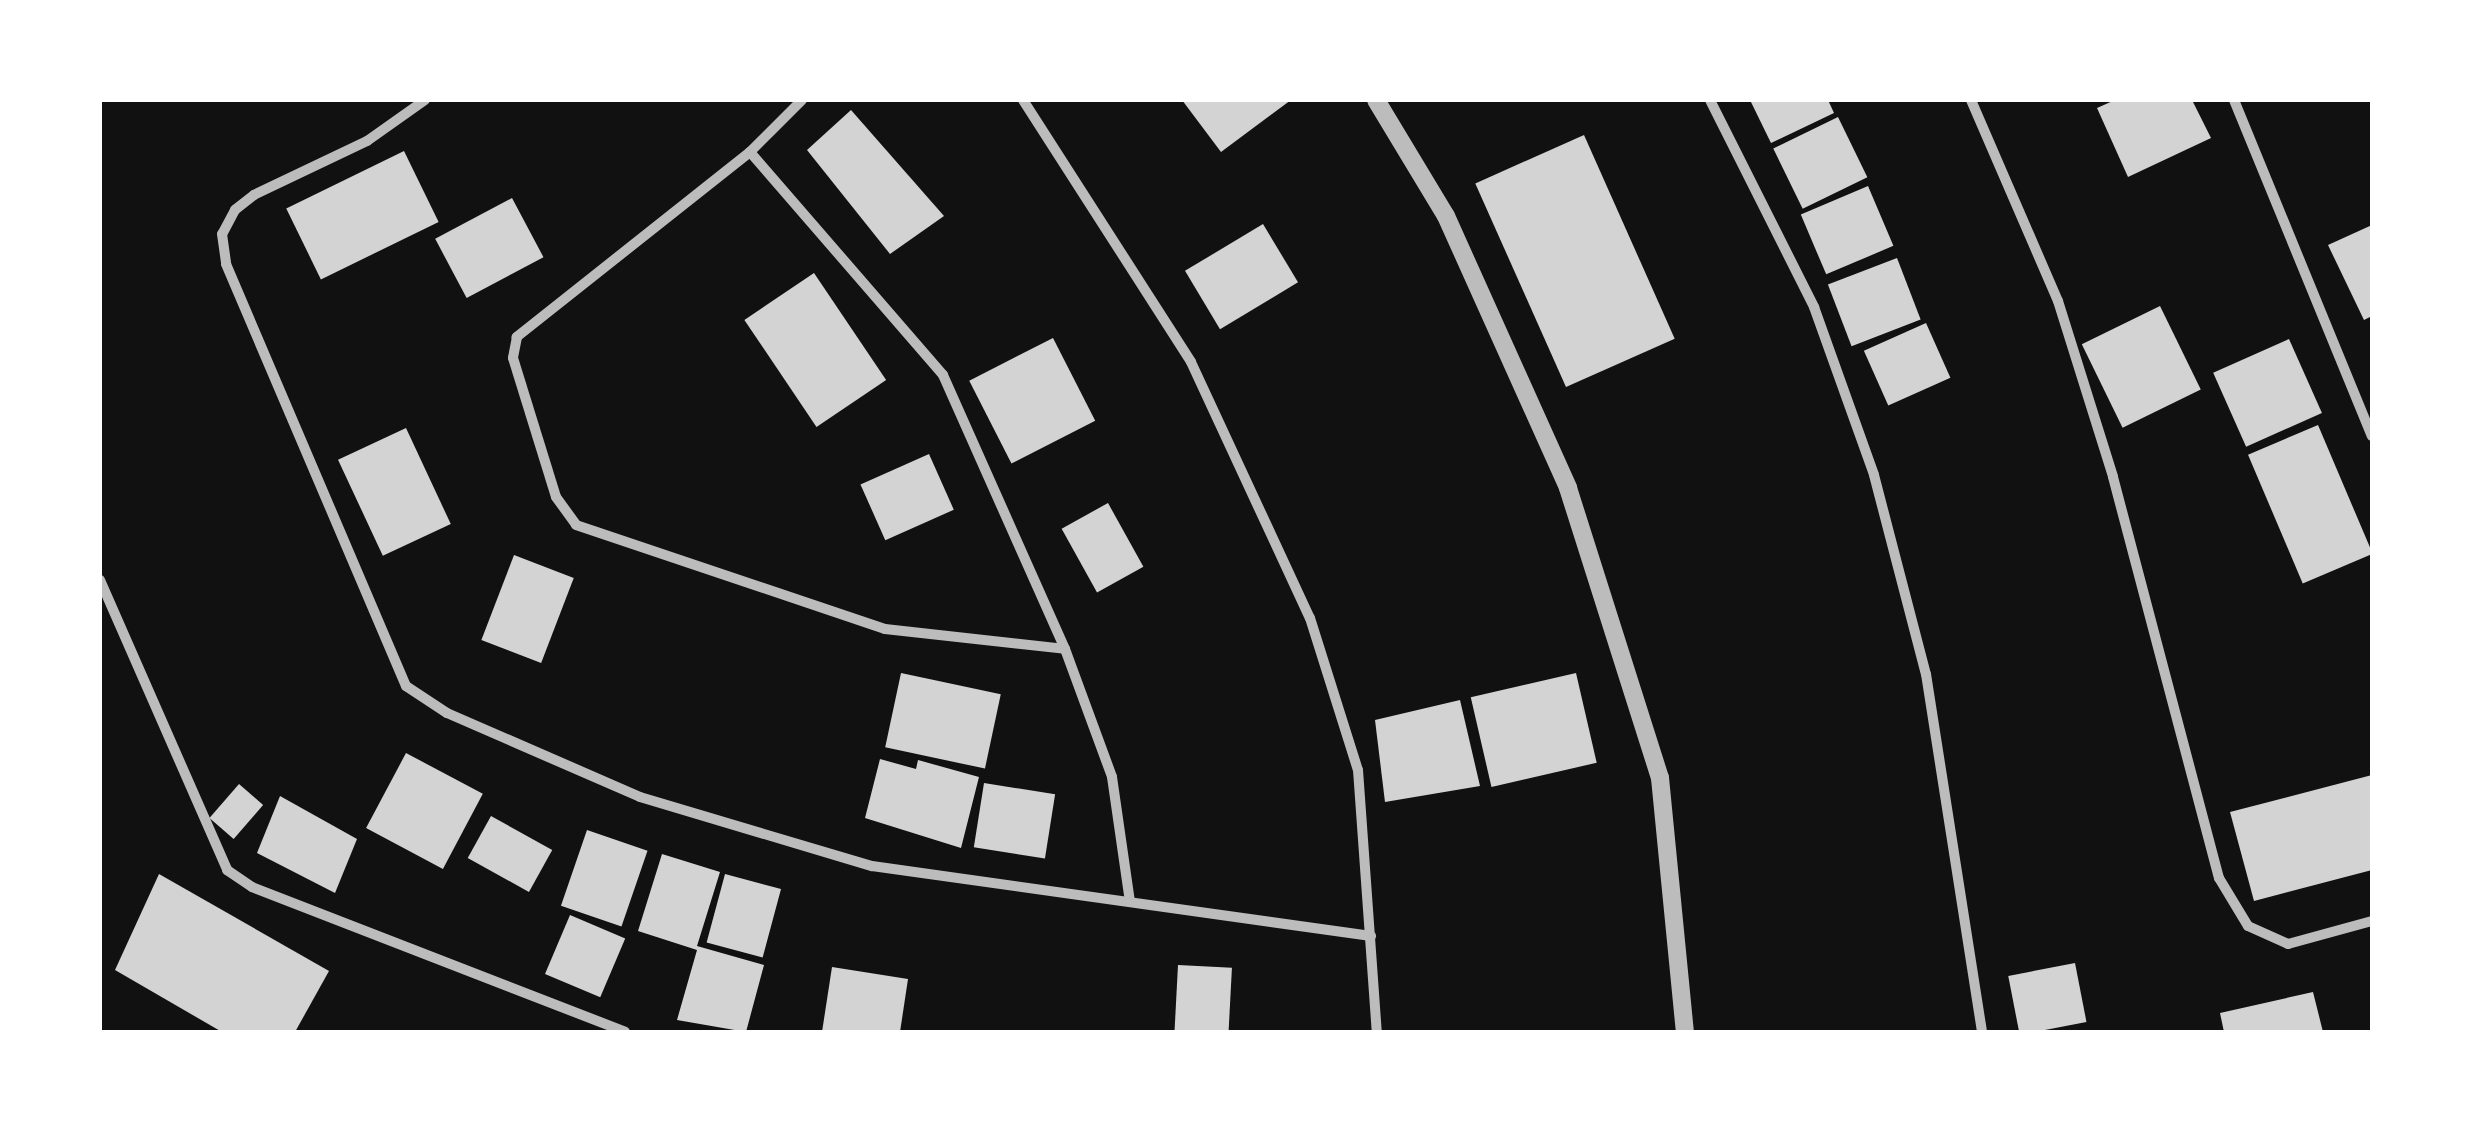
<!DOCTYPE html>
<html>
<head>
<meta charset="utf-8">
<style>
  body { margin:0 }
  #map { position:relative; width:2472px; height:1132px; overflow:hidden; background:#111; font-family:"Varela Round",sans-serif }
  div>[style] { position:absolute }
  .building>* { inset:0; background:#d3d3d3; transform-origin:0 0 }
  .minor>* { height:10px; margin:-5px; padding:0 5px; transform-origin:5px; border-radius:5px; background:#bcbcbc }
  .tertiary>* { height:18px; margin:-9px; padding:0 9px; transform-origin:9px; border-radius:9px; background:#bcbcbc }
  span { translate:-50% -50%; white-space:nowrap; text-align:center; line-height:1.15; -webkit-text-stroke:10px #fff; paint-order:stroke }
  .frame { position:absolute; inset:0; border:102px solid #fff; pointer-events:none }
</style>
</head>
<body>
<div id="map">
  <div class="building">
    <i style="clip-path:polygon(1182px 100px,1291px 100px,1221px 152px)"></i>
    <i style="clip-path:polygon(1750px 100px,1828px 100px,1834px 113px,1771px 143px)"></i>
    <i style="clip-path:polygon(2115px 100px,2192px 100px,2211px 138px,2128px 177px,2097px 108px)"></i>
    <i style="clip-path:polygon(851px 110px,944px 216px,890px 254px,807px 150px)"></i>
    <i style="left:1838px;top:117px;width:67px;height:72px;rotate:64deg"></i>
    <i style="left:1584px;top:135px;width:223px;height:119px;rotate:66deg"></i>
    <i style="left:404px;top:151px;width:79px;height:131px;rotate:64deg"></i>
    <i style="left:1868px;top:186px;width:65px;height:73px;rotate:67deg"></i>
    <i style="left:512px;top:198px;width:67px;height:87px;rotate:62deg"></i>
    <i style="left:1263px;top:224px;width:68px;height:91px;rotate:59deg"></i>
    <i style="clip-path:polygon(2372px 225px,2372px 316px,2364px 320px,2328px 245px)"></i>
    <i style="left:1897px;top:258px;width:66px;height:74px;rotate:69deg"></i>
    <i style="left:814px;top:273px;width:129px;height:84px;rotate:56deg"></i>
    <i style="left:2160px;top:306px;width:93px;height:87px;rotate:64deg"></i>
    <i style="left:1926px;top:323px;width:60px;height:68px;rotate:66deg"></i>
    <i style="left:1053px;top:338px;width:93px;height:94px;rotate:63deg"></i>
    <i style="left:2289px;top:339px;width:81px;height:83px;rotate:66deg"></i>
    <i style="left:2318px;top:425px;width:140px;height:76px;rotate:67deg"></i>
    <i style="left:406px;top:428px;width:106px;height:75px;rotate:65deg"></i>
    <i style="left:929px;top:454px;width:61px;height:75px;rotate:66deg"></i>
    <i style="left:1108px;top:503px;width:73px;height:53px;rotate:61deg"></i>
    <i style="left:514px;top:555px;width:64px;height:91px;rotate:21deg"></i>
    <i style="left:901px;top:673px;width:102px;height:76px;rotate:12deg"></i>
    <i style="left:1576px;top:673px;width:92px;height:108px;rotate:77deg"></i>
    <i style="clip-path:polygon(1460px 700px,1480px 786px,1385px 802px,1375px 720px)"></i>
    <i style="left:406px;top:753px;width:87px;height:85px;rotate:28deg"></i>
    <i style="clip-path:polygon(880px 759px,916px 769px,918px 760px,979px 777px,961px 848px,865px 818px)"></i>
    <i style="clip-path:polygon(2372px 775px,2372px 870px,2254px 901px,2230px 812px)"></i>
    <i style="left:984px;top:783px;width:72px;height:65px;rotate:9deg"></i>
    <i style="left:239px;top:784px;width:32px;height:45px;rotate:41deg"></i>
    <i style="clip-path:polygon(280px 796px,357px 839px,335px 893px,257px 853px)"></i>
    <i style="left:491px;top:816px;width:70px;height:48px;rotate:29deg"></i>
    <i style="left:587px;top:830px;width:64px;height:80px;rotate:19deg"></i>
    <i style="clip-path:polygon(662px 854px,720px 872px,697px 946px,764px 965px,746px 1032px,677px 1020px,697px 950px,638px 931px)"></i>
    <i style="clip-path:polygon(159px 874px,329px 971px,295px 1032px,222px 1032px,115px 970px)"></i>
    <i style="left:725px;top:874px;width:58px;height:71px;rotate:15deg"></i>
    <i style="left:570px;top:915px;width:60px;height:64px;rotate:23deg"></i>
    <i style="left:2075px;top:963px;width:60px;height:68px;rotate:79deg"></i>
    <i style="left:1178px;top:965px;width:54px;height:67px;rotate:3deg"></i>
    <i style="clip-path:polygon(832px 967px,908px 979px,900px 1032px,822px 1032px)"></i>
    <i style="clip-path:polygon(2313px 992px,2323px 1032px,2224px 1032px,2220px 1013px)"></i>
  </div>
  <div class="minor">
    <i style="left:425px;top:100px;width:71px;rotate:144.7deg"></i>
    <i style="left:367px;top:141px;width:125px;rotate:154.5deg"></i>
    <i style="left:254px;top:195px;width:24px;rotate:142deg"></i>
    <i style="left:235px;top:210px;width:27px;rotate:118deg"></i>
    <i style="left:222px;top:234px;width:30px;rotate:82deg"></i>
    <i style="left:226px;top:264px;width:459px;rotate:66.9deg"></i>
    <i style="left:406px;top:686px;width:49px;rotate:33.4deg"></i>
    <i style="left:447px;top:713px;width:210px;rotate:23.5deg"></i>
    <i style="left:640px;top:797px;width:242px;rotate:16.6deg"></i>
    <i style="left:872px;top:866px;width:504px;rotate:7.99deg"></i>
    <i style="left:802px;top:100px;width:74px;rotate:135deg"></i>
    <i style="left:750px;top:152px;width:298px;rotate:141.6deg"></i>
    <i style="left:517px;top:337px;width:21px;rotate:101deg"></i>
    <i style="left:513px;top:358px;width:145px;rotate:72.8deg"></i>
    <i style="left:556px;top:497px;width:34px;rotate:54deg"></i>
    <i style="left:576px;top:525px;width:326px;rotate:18.6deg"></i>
    <i style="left:885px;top:629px;width:181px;rotate:6.3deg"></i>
    <i style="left:1023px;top:100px;width:311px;rotate:57.3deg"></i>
    <i style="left:1191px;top:362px;width:282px;rotate:65.1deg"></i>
    <i style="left:1310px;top:618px;width:159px;rotate:72.5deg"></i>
    <i style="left:1358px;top:770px;width:263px;rotate:85.9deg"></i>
    <i style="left:1710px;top:100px;width:232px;rotate:63.3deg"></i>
    <i style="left:1814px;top:307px;width:178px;rotate:70.3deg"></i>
    <i style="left:1874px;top:475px;width:206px;rotate:75.4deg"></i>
    <i style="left:1926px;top:674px;width:362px;rotate:81.1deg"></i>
    <i style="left:1971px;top:100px;width:219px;rotate:66.6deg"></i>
    <i style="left:2058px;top:301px;width:184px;rotate:72.6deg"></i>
    <i style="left:2113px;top:477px;width:415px;rotate:75.2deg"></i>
    <i style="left:2219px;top:878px;width:56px;rotate:58.9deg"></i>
    <i style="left:2248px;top:926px;width:44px;rotate:24.2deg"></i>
    <i style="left:2288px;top:944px;width:87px;rotate:-15.3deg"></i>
    <i style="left:2234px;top:100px;width:363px;rotate:67.7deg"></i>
    <i style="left:750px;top:152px;width:295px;rotate:49.1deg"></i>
    <i style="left:943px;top:375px;width:300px;rotate:66deg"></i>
    <i style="left:1065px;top:649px;width:136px;rotate:69.8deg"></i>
    <i style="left:1112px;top:777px;width:126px;rotate:81.8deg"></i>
    <i style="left:100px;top:580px;width:317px;rotate:66.3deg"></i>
    <i style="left:227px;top:870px;width:30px;rotate:34deg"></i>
    <i style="left:252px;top:887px;width:400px;rotate:21.2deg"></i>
  </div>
  <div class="tertiary">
    <i style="left:1376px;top:100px;width:135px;rotate:58.9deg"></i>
    <i style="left:1446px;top:216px;width:298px;rotate:65.8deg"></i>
    <i style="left:1568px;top:488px;width:304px;rotate:72.4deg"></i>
    <i style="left:1660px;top:778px;width:255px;rotate:84.4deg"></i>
  </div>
  <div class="frame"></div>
</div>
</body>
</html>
